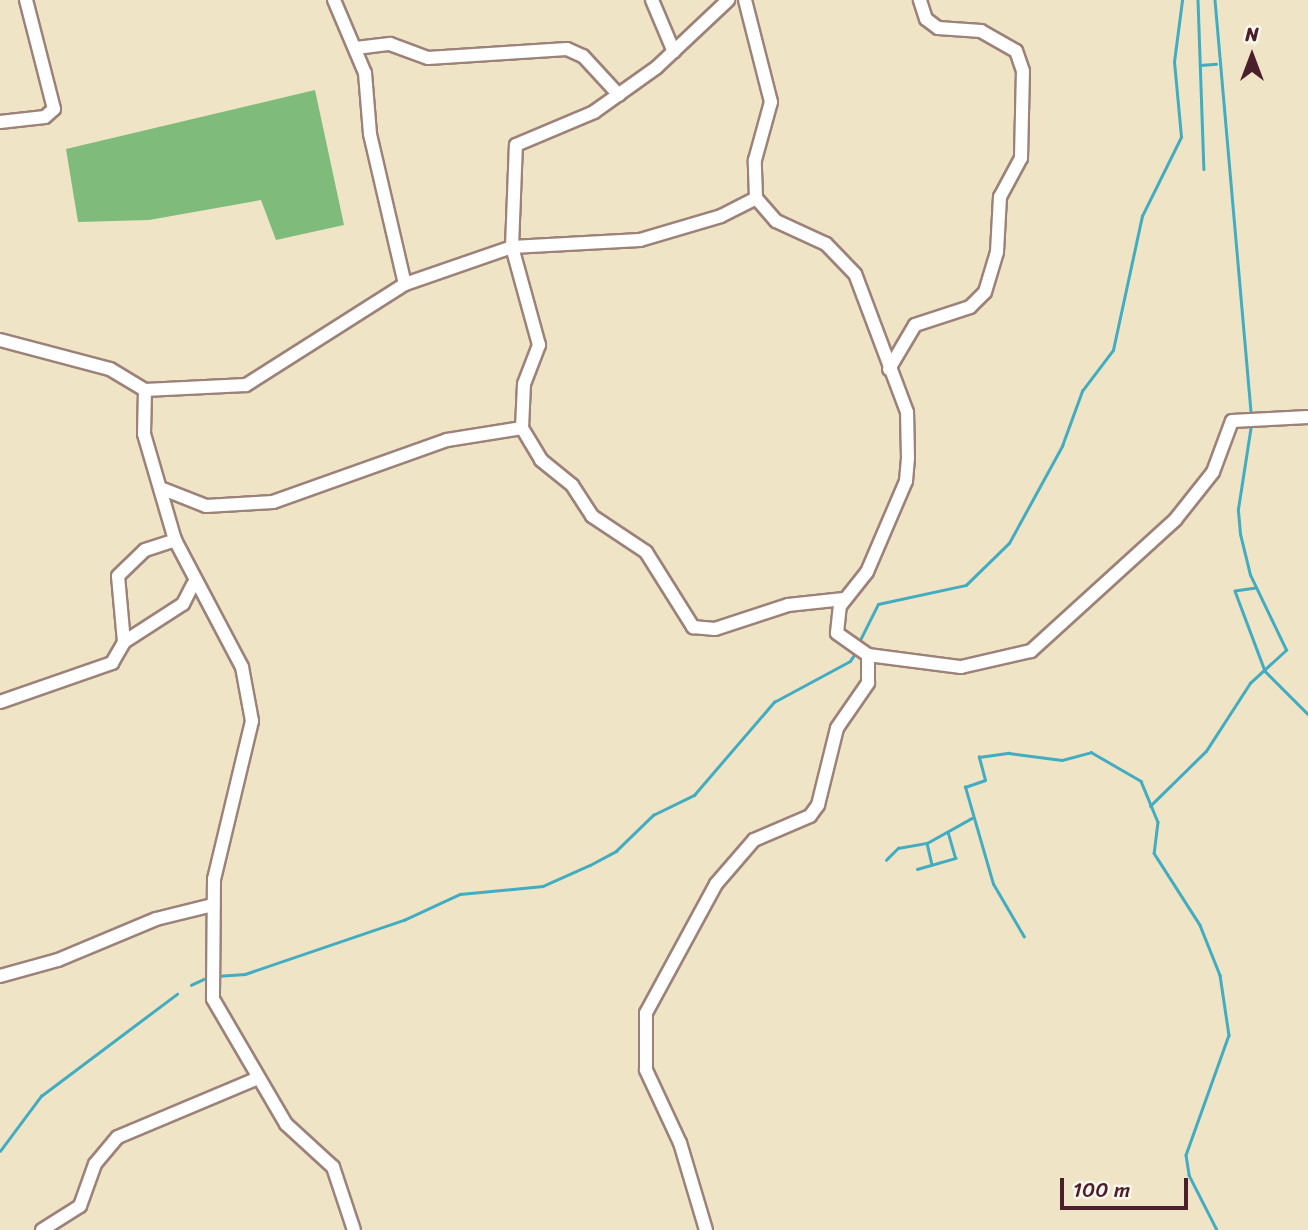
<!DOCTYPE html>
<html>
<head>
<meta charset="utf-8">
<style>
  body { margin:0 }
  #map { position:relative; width:1308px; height:1230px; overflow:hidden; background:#f0e4c7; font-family:Sriracha,sans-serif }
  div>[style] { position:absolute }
  .forest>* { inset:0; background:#7fbb7a }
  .stream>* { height:2.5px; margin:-1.25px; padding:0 1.25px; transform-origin:1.25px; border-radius:1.25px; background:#42acc1 }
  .roads { filter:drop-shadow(2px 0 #9d8279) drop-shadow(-2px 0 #9d8279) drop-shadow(0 2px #9d8279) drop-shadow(0 -2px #9d8279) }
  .minor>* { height:12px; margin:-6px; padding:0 6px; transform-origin:6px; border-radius:6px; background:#fff }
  span { translate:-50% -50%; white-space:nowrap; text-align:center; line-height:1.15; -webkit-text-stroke:5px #fbf7ec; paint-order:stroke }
  .north { position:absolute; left:1217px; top:21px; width:70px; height:70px; -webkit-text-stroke:5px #fbf7ec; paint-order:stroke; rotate:0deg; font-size:19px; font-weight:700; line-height:28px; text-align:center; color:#4a1f2b }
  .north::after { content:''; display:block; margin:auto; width:24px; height:32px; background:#4a1f2b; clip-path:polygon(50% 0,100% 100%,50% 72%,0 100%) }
  .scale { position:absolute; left:1060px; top:1178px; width:128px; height:32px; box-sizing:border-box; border:4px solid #4a1f2b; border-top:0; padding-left:9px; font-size:21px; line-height:24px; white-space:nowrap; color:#4a1f2b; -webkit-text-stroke:5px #fbf7ec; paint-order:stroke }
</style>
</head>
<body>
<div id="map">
  <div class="forest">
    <i style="clip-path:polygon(315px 90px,344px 225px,276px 240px,261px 200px,149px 220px,78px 222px,66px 149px)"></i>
  </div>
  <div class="stream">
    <i style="left:1198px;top:0;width:169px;rotate:88deg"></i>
    <i style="left:1215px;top:0;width:417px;rotate:85deg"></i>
    <i style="left:1200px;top:65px;width:16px;rotate:-4deg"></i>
    <i style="left:1256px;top:588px;width:21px;rotate:172deg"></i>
    <i style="left:1235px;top:591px;width:85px;rotate:69.4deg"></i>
    <i style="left:1265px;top:671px;width:61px;rotate:45deg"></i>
    <i style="left:859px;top:642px;width:42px;rotate:-63.4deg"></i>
    <i style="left:878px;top:604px;width:90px;rotate:-12.2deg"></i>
    <i style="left:966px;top:585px;width:60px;rotate:-44.3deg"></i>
    <i style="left:1009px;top:543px;width:111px;rotate:-61.3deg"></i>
    <i style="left:1062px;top:446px;width:59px;rotate:-70deg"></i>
    <i style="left:1082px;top:391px;width:51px;rotate:-52.9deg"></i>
    <i style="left:1113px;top:350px;width:137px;rotate:-77.8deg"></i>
    <i style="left:1142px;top:216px;width:88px;rotate:-63.7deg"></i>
    <i style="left:1181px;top:137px;width:75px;rotate:-95.3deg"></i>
    <i style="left:1174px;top:62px;width:63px;rotate:-82.6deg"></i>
    <i style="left:1150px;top:806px;width:78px;rotate:-44.5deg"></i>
    <i style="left:1206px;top:751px;width:81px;rotate:-57.1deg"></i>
    <i style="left:1250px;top:683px;width:49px;rotate:-42.5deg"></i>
    <i style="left:1286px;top:650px;width:83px;rotate:-115.6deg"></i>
    <i style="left:1250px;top:575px;width:42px;rotate:-103.7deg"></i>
    <i style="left:1240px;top:534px;width:25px;rotate:-95deg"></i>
    <i style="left:1238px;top:509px;width:85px;rotate:-81.2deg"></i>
    <i style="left:927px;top:843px;width:22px;rotate:77deg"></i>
    <i style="left:886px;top:860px;width:17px;rotate:-45deg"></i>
    <i style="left:898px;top:848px;width:29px;rotate:-10deg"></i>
    <i style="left:927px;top:843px;width:51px;rotate:-29.1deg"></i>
    <i style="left:917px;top:869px;width:40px;rotate:-16deg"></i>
    <i style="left:955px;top:858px;width:26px;rotate:-106deg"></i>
    <i style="left:1024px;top:937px;width:61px;rotate:-120.3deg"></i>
    <i style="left:993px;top:884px;width:101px;rotate:-106.1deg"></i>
    <i style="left:965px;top:787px;width:21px;rotate:-19deg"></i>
    <i style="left:985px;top:780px;width:24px;rotate:-105deg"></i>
    <i style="left:979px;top:757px;width:30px;rotate:-8deg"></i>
    <i style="left:1009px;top:753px;width:53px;rotate:7.5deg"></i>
    <i style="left:1062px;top:760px;width:30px;rotate:-15deg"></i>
    <i style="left:1091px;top:752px;width:58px;rotate:30.1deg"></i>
    <i style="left:1141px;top:781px;width:44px;rotate:67.5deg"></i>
    <i style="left:1158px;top:822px;width:31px;rotate:97deg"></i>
    <i style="left:1154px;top:853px;width:85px;rotate:57.4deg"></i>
    <i style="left:1200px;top:925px;width:54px;rotate:68.2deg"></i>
    <i style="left:1220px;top:975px;width:61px;rotate:81.5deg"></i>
    <i style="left:1229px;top:1035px;width:127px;rotate:109.7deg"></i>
    <i style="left:1186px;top:1155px;width:20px;rotate:81deg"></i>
    <i style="left:1189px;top:1175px;width:62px;rotate:63deg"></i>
    <i style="left:216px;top:976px;width:29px;rotate:-4deg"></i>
    <i style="left:245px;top:974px;width:168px;rotate:-18.8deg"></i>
    <i style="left:404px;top:920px;width:62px;rotate:-24.9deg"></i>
    <i style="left:460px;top:894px;width:83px;rotate:-5.5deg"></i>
    <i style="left:543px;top:886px;width:51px;rotate:-24.1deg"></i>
    <i style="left:590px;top:865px;width:30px;rotate:-28deg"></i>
    <i style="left:616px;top:851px;width:52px;rotate:-44.2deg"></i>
    <i style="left:653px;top:815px;width:46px;rotate:-26deg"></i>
    <i style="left:694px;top:795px;width:123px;rotate:-49.3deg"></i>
    <i style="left:774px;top:702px;width:86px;rotate:-28.3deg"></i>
    <i style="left:850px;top:661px;width:11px;rotate:-56deg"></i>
    <i style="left:191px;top:985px;width:21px;rotate:-25deg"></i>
    <i style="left:0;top:1151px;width:69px;rotate:-53.3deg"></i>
    <i style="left:41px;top:1096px;width:170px;rotate:-36.9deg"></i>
  </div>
  <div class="roads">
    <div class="minor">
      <i style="left:334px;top:0;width:79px;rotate:67deg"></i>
      <i style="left:365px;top:73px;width:61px;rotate:85.3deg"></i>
      <i style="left:370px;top:134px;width:154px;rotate:76.9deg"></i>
      <i style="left:652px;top:0;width:56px;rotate:67.1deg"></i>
      <i style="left:356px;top:48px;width:34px;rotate:-7deg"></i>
      <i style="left:390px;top:44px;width:40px;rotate:20.2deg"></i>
      <i style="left:428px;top:58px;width:139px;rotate:-3.7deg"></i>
      <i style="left:567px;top:49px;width:17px;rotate:24deg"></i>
      <i style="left:583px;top:56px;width:53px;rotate:47.3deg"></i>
      <i style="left:0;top:122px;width:45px;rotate:-6.3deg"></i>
      <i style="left:45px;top:117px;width:12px;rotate:-42deg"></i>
      <i style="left:54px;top:109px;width:113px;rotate:-104.4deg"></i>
      <i style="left:0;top:340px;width:114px;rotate:14.8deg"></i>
      <i style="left:110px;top:369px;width:41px;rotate:31deg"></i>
      <i style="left:145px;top:390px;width:44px;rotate:91.3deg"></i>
      <i style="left:144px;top:434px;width:110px;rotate:73.7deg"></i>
      <i style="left:175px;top:540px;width:144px;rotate:62.2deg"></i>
      <i style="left:242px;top:667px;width:55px;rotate:79.5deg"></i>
      <i style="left:252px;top:721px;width:163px;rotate:103.5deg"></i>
      <i style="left:214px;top:879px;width:120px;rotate:90.5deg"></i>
      <i style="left:213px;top:999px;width:145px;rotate:59.7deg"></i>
      <i style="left:286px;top:1124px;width:64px;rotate:42.5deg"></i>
      <i style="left:333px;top:1167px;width:66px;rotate:71.6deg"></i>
      <i style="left:889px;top:369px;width:51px;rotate:-59.4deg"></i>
      <i style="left:915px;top:325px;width:58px;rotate:-18.1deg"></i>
      <i style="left:970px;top:307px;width:21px;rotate:-45deg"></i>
      <i style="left:985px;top:292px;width:42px;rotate:-73.3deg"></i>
      <i style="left:997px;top:252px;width:55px;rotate:-86.9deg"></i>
      <i style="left:1000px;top:197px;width:44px;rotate:-61.7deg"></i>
      <i style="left:1021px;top:158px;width:87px;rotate:-88.7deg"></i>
      <i style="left:1023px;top:71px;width:21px;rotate:-109deg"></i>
      <i style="left:1016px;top:51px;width:40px;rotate:-150.3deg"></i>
      <i style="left:981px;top:31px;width:43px;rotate:-176deg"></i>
      <i style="left:938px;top:28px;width:15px;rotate:-143deg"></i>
      <i style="left:926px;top:19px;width:20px;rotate:-108deg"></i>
      <i style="left:145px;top:390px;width:101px;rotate:-2.8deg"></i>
      <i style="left:246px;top:385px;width:188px;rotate:-32.4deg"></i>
      <i style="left:405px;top:284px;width:113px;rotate:-19.1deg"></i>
      <i style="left:512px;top:247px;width:102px;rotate:-87.8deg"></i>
      <i style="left:516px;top:145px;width:85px;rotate:-22.9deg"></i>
      <i style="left:594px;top:112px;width:77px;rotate:-35.5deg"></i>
      <i style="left:657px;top:67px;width:98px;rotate:-43.3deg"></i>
      <i style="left:522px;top:428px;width:37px;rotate:59deg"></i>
      <i style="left:541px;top:460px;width:40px;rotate:39deg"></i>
      <i style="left:572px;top:485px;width:37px;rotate:57deg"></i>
      <i style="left:592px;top:516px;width:65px;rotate:33.7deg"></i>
      <i style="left:646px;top:552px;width:89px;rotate:57.9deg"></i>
      <i style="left:693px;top:627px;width:22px;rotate:5deg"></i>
      <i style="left:715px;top:629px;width:77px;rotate:-18.2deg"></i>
      <i style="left:788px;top:605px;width:56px;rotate:-6.1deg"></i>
      <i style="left:163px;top:489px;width:46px;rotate:21.6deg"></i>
      <i style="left:206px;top:506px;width:67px;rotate:-3.4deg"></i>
      <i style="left:273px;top:502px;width:185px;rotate:-19.6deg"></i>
      <i style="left:447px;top:440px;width:76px;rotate:-9.1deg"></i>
      <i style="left:522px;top:428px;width:44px;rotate:-87.4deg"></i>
      <i style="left:524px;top:384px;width:42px;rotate:-69deg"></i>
      <i style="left:539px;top:345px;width:102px;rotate:-105.4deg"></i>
      <i style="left:512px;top:247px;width:128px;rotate:-3.1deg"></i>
      <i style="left:640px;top:240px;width:84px;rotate:-16.5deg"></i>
      <i style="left:721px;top:216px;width:39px;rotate:-27deg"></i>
      <i style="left:124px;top:642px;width:66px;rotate:-95.2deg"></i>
      <i style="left:118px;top:576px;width:37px;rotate:-44deg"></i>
      <i style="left:145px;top:550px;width:32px;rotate:-18deg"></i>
      <i style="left:868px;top:655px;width:94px;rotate:7.4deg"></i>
      <i style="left:961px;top:667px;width:72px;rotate:-12.9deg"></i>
      <i style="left:1031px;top:651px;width:195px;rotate:-42.3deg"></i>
      <i style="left:1175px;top:520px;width:61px;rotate:-51.6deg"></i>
      <i style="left:1213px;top:472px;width:54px;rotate:-69.6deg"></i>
      <i style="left:1232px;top:421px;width:76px;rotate:-3deg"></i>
      <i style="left:0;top:702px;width:119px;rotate:-19.2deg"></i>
      <i style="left:112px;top:663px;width:24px;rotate:-60deg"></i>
      <i style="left:124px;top:642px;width:70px;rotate:-32.8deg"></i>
      <i style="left:183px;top:604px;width:22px;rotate:-63deg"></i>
      <i style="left:0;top:976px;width:60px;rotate:-15.4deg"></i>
      <i style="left:58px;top:960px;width:106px;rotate:-22.7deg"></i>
      <i style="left:156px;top:919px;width:59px;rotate:-13.8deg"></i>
      <i style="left:42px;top:1230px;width:45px;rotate:-32.3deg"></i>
      <i style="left:80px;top:1206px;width:45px;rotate:-70.3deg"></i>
      <i style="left:95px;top:1164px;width:35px;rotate:-50deg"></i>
      <i style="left:118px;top:1137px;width:150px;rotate:-22.8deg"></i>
      <i style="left:706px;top:1230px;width:91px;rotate:-106.6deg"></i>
      <i style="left:680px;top:1143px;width:81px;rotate:-115deg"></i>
      <i style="left:646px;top:1070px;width:57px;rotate:-90deg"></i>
      <i style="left:646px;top:1013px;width:147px;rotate:-61.5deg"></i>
      <i style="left:716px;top:884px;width:58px;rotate:-49.2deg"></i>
      <i style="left:754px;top:840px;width:61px;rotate:-23.2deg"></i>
      <i style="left:810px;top:816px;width:14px;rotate:-54deg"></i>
      <i style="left:818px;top:805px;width:79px;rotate:-76.1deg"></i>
      <i style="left:837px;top:728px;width:55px;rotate:-55.4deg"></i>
      <i style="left:868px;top:683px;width:28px;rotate:-90deg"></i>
      <i style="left:868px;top:655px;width:38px;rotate:-145deg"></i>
      <i style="left:837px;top:633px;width:27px;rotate:-84deg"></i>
      <i style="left:840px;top:606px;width:43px;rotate:-51.5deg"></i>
      <i style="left:867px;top:572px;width:99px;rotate:-66.8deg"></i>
      <i style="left:906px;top:481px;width:23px;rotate:-85deg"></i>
      <i style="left:908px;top:458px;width:46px;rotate:-91.2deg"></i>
      <i style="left:907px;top:412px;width:147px;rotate:-110.6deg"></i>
      <i style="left:855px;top:274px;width:42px;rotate:-134deg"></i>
      <i style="left:826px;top:244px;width:55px;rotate:-155.3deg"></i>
      <i style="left:776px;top:221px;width:30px;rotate:-131deg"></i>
      <i style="left:756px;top:198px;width:38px;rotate:-92deg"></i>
      <i style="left:755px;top:160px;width:60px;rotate:-74.6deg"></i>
      <i style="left:771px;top:102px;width:105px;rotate:-104.3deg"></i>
    </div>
  </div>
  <div class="north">N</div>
  <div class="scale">100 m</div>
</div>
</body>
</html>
